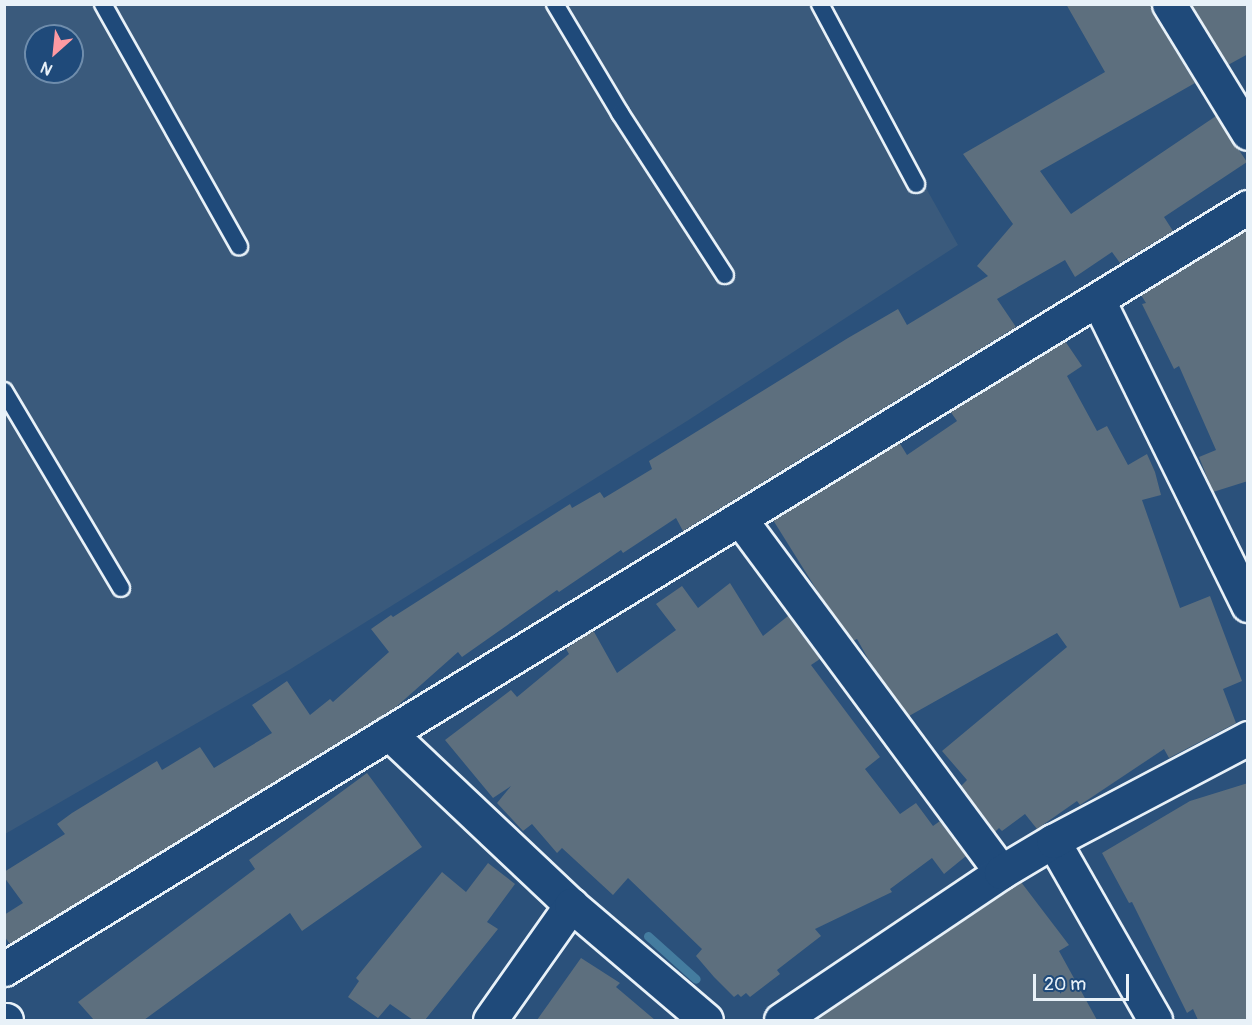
<!DOCTYPE html>
<html>
<head>
<meta charset="utf-8">
<style>
  body { margin:0 }
  #map { position:relative; width:1252px; height:1025px; overflow:hidden; background:#2b517b; font-family:Pangolin,sans-serif }
  div>[style] { position:absolute }
  .built>* { inset:0; background:#3a5a7c }
  .stream>* { height:9px; margin:-4.5px; padding:0 4.5px; transform-origin:4.5px; border-radius:4.5px; background:#447c9f }
  .building>* { inset:0; background:#5d6f7e }
  .roads { filter:drop-shadow(2px 0 #e8f1f8) drop-shadow(-2px 0 #e8f1f8) drop-shadow(0 2px #e8f1f8) drop-shadow(0 -2px #e8f1f8) }
  .service>* { height:16px; margin:-8px; padding:0 8px; transform-origin:8px; border-radius:8px; background:#1f4a7a }
  .minor>* { height:33px; margin:-16.5px; padding:0 16.5px; transform-origin:16.5px; border-radius:16.5px; background:#1f4a7a }
  .tertiary>* { height:33px; margin:-16.5px; padding:0 16.5px; transform-origin:16.5px; border-radius:16.5px; background:#1f4a7a }
  span { translate:-50% -50%; white-space:nowrap; text-align:center; line-height:1.15; -webkit-text-stroke:6px #1f4a7a; paint-order:stroke }
  .frame { position:absolute; inset:0; border:6px solid #e8f1f8; pointer-events:none }
  .north { position:absolute; left:24px; top:24px; width:60px; height:60px; box-sizing:border-box; background:#1f4a7a; border:2px solid #6f8dac; border-radius:50%; rotate:207deg; font-size:16px; font-weight:700; line-height:24px; text-align:center; color:#e8f1f8 }
  .north::after { content:''; display:block; margin:auto; width:21px; height:27px; background:#ff9aa2; clip-path:polygon(50% 0,100% 100%,50% 72%,0 100%) }
  .scale { position:absolute; left:1033px; top:974px; width:96px; height:27px; box-sizing:border-box; border:3px solid #e8f1f8; border-top:0; padding-left:8px; font-size:18px; line-height:21px; white-space:nowrap; color:#e8f1f8; -webkit-text-stroke:4px #1f4a7a; paint-order:stroke }
</style>
</head>
<body>
<div id="map">
  <div class="built">
    <i style="clip-path:polygon(evenodd,5px 5px,823px 5px,958px 245px,687px 421px,289px 670px,5px 834px,5px 5px,36px 36px,72px 36px,72px 72px,36px 72px,36px 36px)"></i>
  </div>
  <div class="stream">
    <i style="left:648px;top:936px;width:64px;rotate:41.9deg"></i>
  </div>
  <div class="building">
    <i style="clip-path:polygon(1066px 4px,1150px 4px,1153px 14px,1195px 83px,1040px 171px,1071px 214px,1216px 116px,1247px 162px,1164px 217px,1173px 231px,1120px 263px,1112px 252px,1075px 277px,1065px 260px,997px 299px,1016px 327px,683px 531px,676px 518px,623px 553px,621px 550px,559px 592px,557px 590px,462px 657px,458px 652px,396px 707px,10px 944px,4px 936px,4px 915px,23px 903px,4px 877px,4px 872px,65px 834px,57px 824px,72px 813px,157px 761px,162px 770px,200px 747px,214px 768px,272px 733px,252px 705px,287px 681px,310px 715px,330px 699px,333px 702px,389px 652px,371px 629px,391px 615px,393px 617px,570px 504px,572px 508px,600px 492px,604px 498px,652px 469px,649px 461px,848px 338px,898px 309px,907px 325px,988px 276px,977px 266px,1013px 224px,963px 154px,1105px 72px)"></i>
    <i style="clip-path:polygon(1191px 4px,1248px 4px,1248px 54px,1228px 65px)"></i>
    <i style="clip-path:polygon(1248px 229px,1248px 481px,1213px 492px,1199px 457px,1216px 450px,1179px 366px,1174px 369px,1142px 304px,1146px 303px,1141px 295px)"></i>
    <i style="clip-path:polygon(1065px 341px,1082px 366px,1067px 376px,1097px 431px,1107px 426px,1128px 465px,1147px 454px,1155px 472px,1161px 495px,1142px 500px,1180px 608px,1210px 596px,1242px 681px,1223px 689px,1236px 723px,1169px 758px,1164px 749px,1080px 805px,1077px 801px,1037px 829px,1025px 814px,1002px 831px,999px 828px,995px 832px,961px 786px,967px 780px,942px 751px,1067px 647px,1057px 633px,909px 716px,872px 666px,857px 639px,853px 641px,818px 592px,773px 520px,899px 442px,907px 455px,957px 421px,950px 411px)"></i>
    <i style="clip-path:polygon(730px 583px,763px 636px,788px 616px,820px 659px,811px 665px,880px 757px,865px 769px,900px 814px,916px 803px,933px 826px,940px 821px,966px 856px,944px 874px,932px 858px,890px 889px,892px 892px,815px 929px,821px 936px,777px 970px,780px 974px,750px 997px,746px 993px,741px 997px,738px 994px,734px 997px,714px 977px,696px 956px,702px 949px,628px 878px,613px 895px,562px 848px,557px 853px,532px 824px,523px 831px,497px 803px,511px 786px,493px 798px,445px 740px,511px 690px,517px 697px,569px 654px,566px 649px,593px 630px,617px 673px,676px 630px,656px 604px,682px 586px,698px 608px)"></i>
    <i style="clip-path:polygon(367px 773px,422px 847px,302px 931px,290px 913px,144px 1020px,94px 1020px,78px 1002px,255px 869px,249px 860px)"></i>
    <i style="clip-path:polygon(1248px 783px,1248px 1020px,1198px 1020px,1193px 1009px,1187px 1013px,1132px 902px,1129px 903px,1102px 853px,1190px 801px)"></i>
    <i style="clip-path:polygon(488px 863px,515px 884px,487px 922px,498px 929px,425px 1020px,413px 1020px,390px 1004px,378px 1018px,348px 997px,359px 981px,356px 978px,442px 872px,466px 892px)"></i>
    <i style="clip-path:polygon(1021px 882px,1069px 945px,1059px 951px,1097px 1020px,814px 1020px)"></i>
    <i style="clip-path:polygon(581px 958px,620px 983px,616px 987px,655px 1020px,537px 1020px)"></i>
  </div>
  <div class="roads">
    <div class="service">
      <i style="left:103px;top:4px;width:278px;rotate:60.7deg"></i>
      <i style="left:555px;top:4px;width:127px;rotate:59.2deg"></i>
      <i style="left:620px;top:113px;width:193px;rotate:57.1deg"></i>
      <i style="left:820px;top:4px;width:204px;rotate:61.9deg"></i>
      <i style="left:4px;top:391px;width:229px;rotate:59.3deg"></i>
    </div>
    <div class="minor">
      <i style="left:1169px;top:4px;width:151px;rotate:58.5deg"></i>
      <i style="left:1098px;top:300px;width:340px;rotate:63.8deg"></i>
      <i style="left:740px;top:519px;width:439px;rotate:53.5deg"></i>
      <i style="left:389px;top:733px;width:250px;rotate:43.4deg"></i>
      <i style="left:1053px;top:841px;width:206px;rotate:60.3deg"></i>
      <i style="left:4px;top:969px;width:1459px;rotate:-31.49deg"></i>
      <i style="left:4px;top:1020px;width:2px"></i>
      <i style="left:781px;top:1020px;width:265px;rotate:-33.9deg"></i>
      <i style="left:1001px;top:872px;width:61px;rotate:-30.8deg"></i>
      <i style="left:1053px;top:841px;width:221px;rotate:-27.8deg"></i>
    </div>
    <div class="tertiary">
      <i style="left:490px;top:1020px;width:141px;rotate:-54.8deg"></i>
      <i style="left:571px;top:905px;width:177px;rotate:40.4deg"></i>
    </div>
  </div>
  <div class="frame"></div>
  <div class="north">N</div>
  <div class="scale">20 m</div>
</div>
</body>
</html>
